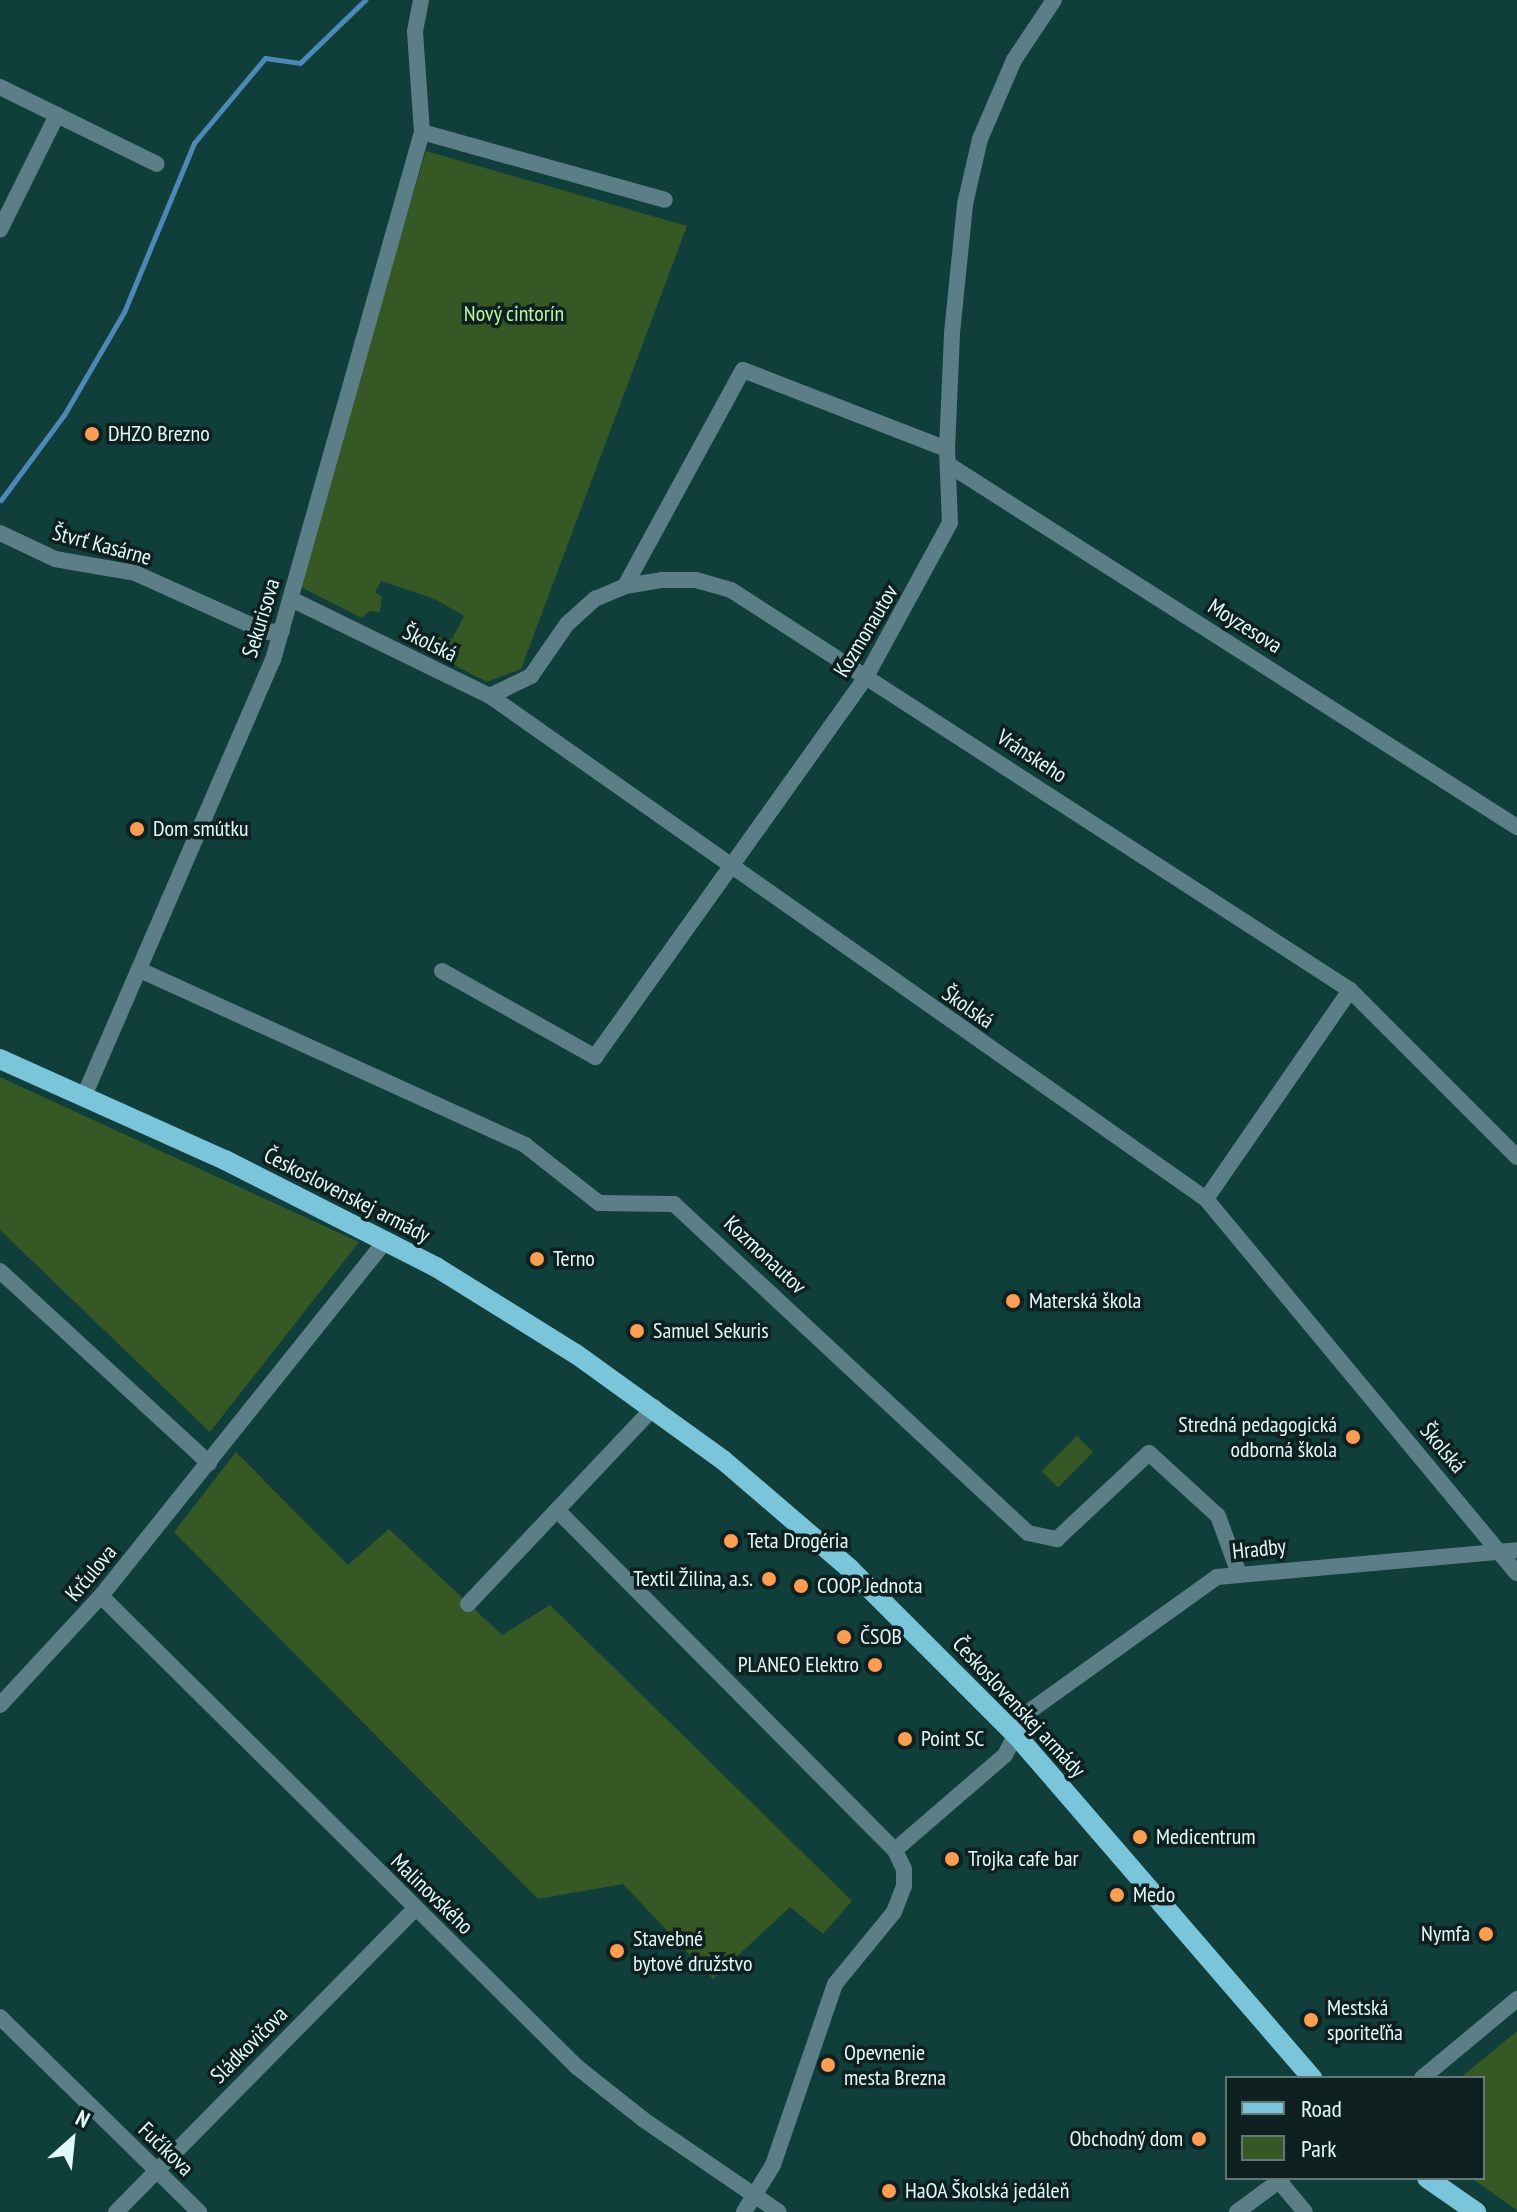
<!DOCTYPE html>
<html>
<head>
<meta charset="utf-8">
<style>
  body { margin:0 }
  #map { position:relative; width:1517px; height:2212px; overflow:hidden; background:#0f3e3b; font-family:"PT Sans Narrow",sans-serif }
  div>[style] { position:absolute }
  .green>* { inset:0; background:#365825; transform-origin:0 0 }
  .stream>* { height:5px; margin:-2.5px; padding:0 2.5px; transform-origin:2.5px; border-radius:2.5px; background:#4d89b7 }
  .minor>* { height:16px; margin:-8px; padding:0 8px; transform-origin:8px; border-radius:8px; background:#5b7e87 }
  .primary>* { height:20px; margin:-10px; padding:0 10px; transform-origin:10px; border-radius:10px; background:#7ac5d9 }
  .dots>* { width:22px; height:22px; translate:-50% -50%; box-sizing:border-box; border:4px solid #0e2120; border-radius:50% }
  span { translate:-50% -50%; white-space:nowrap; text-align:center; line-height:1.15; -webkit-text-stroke:7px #0e2120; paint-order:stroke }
  .park-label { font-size:22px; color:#bdf6a3 }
  .poi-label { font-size:22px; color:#e2faf7 }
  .left { translate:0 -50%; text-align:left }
  .right { translate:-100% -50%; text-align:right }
  .street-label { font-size:22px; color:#e2faf7 }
  .legend { position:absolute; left:1225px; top:2076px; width:260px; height:104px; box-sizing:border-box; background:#0e2120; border:2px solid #637876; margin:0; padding:10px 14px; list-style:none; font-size:24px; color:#e2faf7 }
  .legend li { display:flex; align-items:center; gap:16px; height:40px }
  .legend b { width:40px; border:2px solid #637876 }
  .north { position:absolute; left:32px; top:2100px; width:80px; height:80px; -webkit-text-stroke:6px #0e2120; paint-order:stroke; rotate:27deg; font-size:22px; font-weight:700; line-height:32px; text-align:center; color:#e2faf7 }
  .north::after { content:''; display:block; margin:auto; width:28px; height:36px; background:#e2faf7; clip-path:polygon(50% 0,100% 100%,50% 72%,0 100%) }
</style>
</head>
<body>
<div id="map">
  <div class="green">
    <i style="clip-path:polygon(426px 151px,687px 226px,521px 669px,487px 682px,439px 657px,435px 637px,452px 639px,464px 616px,435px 599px,381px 581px,375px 592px,382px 597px,380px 612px,370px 611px,362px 618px,297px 585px)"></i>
    <i style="clip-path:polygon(0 1077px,359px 1242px,210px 1432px,0 1230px)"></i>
    <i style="left:1077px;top:1436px;width:23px;height:50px;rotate:45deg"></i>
    <i style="clip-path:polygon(236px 1452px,348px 1565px,389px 1529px,502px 1635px,550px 1605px,852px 1901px,823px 1934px,790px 1907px,713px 1979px,623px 1884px,538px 1899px,174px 1532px)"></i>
    <i style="clip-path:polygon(1517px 2031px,1517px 2210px,1471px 2178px,1483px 2178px,1483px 2078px,1460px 2078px)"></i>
  </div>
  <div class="stream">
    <i style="left:1px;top:500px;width:106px;rotate:-53.5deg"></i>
    <i style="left:64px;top:415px;width:119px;rotate:-59.8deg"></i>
    <i style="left:124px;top:312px;width:183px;rotate:-67.5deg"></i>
    <i style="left:194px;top:143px;width:111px;rotate:-50.1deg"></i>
    <i style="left:265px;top:58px;width:35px;rotate:8deg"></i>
    <i style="left:300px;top:63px;width:91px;rotate:-44.1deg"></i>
  </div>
  <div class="minor">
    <i style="left:0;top:87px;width:64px;rotate:26.2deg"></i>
    <i style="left:57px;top:115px;width:128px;rotate:116.4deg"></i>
    <i style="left:57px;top:115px;width:111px;rotate:26.1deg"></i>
    <i style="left:422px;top:132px;width:252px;rotate:15.6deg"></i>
    <i style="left:949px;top:465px;width:674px;rotate:32.51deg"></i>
    <i style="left:0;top:533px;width:61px;rotate:25.3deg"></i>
    <i style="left:55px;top:559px;width:81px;rotate:9.9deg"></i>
    <i style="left:135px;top:573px;width:144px;rotate:24.2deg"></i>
    <i style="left:266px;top:632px;width:16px;rotate:-4deg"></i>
    <i style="left:625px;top:586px;width:246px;rotate:-61.4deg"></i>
    <i style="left:743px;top:370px;width:219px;rotate:21.2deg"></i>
    <i style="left:291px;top:599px;width:221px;rotate:26deg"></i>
    <i style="left:490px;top:696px;width:875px;rotate:35.09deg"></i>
    <i style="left:1206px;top:1199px;width:486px;rotate:50.3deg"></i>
    <i style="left:490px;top:696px;width:46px;rotate:-26deg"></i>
    <i style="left:531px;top:676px;width:63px;rotate:-55.3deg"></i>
    <i style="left:567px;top:624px;width:38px;rotate:-42deg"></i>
    <i style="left:595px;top:599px;width:33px;rotate:-23deg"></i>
    <i style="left:625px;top:586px;width:37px;rotate:-9deg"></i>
    <i style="left:662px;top:580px;width:34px"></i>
    <i style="left:696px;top:580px;width:36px;rotate:16deg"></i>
    <i style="left:731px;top:590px;width:737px;rotate:32.87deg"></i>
    <i style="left:1350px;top:990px;width:236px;rotate:45deg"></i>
    <i style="left:142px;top:971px;width:421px;rotate:24.4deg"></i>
    <i style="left:525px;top:1145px;width:94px;rotate:38.1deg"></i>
    <i style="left:599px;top:1203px;width:75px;rotate:0.8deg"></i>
    <i style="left:674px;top:1204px;width:483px;rotate:42.9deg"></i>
    <i style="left:1028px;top:1533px;width:30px;rotate:12deg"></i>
    <i style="left:1057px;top:1539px;width:126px;rotate:-43.1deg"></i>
    <i style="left:1149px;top:1453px;width:93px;rotate:42.4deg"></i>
    <i style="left:1218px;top:1516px;width:59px;rotate:70deg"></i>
    <i style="left:442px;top:971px;width:176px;rotate:29.3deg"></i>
    <i style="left:595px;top:1057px;width:469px;rotate:-54.5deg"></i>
    <i style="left:867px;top:675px;width:173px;rotate:-61.4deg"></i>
    <i style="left:950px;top:523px;width:74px;rotate:-92.3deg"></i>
    <i style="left:947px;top:449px;width:116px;rotate:-87.5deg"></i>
    <i style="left:952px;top:333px;width:130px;rotate:-84.2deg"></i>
    <i style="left:965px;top:204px;width:67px;rotate:-77deg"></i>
    <i style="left:980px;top:139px;width:86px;rotate:-66.7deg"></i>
    <i style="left:1014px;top:60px;width:72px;rotate:-56.3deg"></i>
    <i style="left:84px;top:1096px;width:475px;rotate:-66.6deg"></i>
    <i style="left:273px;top:660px;width:549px;rotate:-74.24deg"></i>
    <i style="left:422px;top:132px;width:101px;rotate:-94deg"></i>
    <i style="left:415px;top:31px;width:32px;rotate:-79deg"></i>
    <i style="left:1206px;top:1199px;width:254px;rotate:-55.4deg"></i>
    <i style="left:0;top:1271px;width:284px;rotate:42.6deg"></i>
    <i style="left:557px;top:1510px;width:479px;rotate:45.2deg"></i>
    <i style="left:895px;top:1850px;width:21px;rotate:65deg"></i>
    <i style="left:904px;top:1869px;width:17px;rotate:90deg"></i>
    <i style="left:904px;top:1886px;width:28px;rotate:111deg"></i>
    <i style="left:894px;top:1912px;width:93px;rotate:129.3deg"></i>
    <i style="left:835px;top:1984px;width:191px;rotate:108.9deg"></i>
    <i style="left:773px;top:2165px;width:55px;rotate:121.7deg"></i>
    <i style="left:101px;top:1596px;width:670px;rotate:44.7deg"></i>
    <i style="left:577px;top:2067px;width:85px;rotate:38.3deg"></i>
    <i style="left:644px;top:2120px;width:163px;rotate:34.3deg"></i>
    <i style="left:468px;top:1604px;width:271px;rotate:-46.6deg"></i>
    <i style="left:0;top:1705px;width:149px;rotate:-47.2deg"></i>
    <i style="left:101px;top:1596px;width:456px;rotate:-51.3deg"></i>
    <i style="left:895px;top:1850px;width:145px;rotate:-40.8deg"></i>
    <i style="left:1005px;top:1755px;width:47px;rotate:-62.4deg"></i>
    <i style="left:1027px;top:1713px;width:234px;rotate:-35.6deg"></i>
    <i style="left:1217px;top:1577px;width:301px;rotate:-5.1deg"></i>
    <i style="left:0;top:2017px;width:279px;rotate:44.4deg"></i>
    <i style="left:1422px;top:2078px;width:124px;rotate:-39.7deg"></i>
    <i style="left:1279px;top:2181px;width:40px;rotate:50deg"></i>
    <i style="left:116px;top:2212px;width:426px;rotate:-45.4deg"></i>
    <i style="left:1237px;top:2212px;width:57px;rotate:-36.5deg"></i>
  </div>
  <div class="primary">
    <i style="left:0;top:1059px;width:247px;rotate:24.2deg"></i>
    <i style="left:225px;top:1160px;width:237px;rotate:26.9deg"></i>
    <i style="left:436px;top:1267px;width:165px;rotate:31.9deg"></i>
    <i style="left:576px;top:1354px;width:181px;rotate:35.8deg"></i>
    <i style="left:723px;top:1460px;width:167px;rotate:40.6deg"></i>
    <i style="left:850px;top:1569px;width:236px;rotate:45deg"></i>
    <i style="left:1017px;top:1736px;width:452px;rotate:49.2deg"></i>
    <i style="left:1427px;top:2178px;width:60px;rotate:34.8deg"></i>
  </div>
  <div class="dots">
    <i style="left:92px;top:434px;background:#fc9d54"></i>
    <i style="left:137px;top:829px;background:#fc9d54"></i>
    <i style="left:537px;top:1259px;background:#fc9d54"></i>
    <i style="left:1013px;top:1301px;background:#fc9d54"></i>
    <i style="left:637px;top:1331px;background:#fc9d54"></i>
    <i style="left:1353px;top:1437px;background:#fc9d54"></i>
    <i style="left:731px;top:1541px;background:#fc9d54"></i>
    <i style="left:769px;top:1579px;background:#fc9d54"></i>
    <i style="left:801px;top:1586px;background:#fc9d54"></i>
    <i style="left:844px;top:1637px;background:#fc9d54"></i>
    <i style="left:875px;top:1665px;background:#fc9d54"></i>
    <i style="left:905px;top:1739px;background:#fc9d54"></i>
    <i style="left:1140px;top:1837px;background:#fc9d54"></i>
    <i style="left:952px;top:1859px;background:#fc9d54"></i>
    <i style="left:1117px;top:1895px;background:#fc9d54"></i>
    <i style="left:1486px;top:1934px;background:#fc9d54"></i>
    <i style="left:617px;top:1951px;background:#fc9d54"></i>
    <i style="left:1311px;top:2020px;background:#fc9d54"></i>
    <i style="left:828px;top:2065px;background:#fc9d54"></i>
    <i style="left:1199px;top:2139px;background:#fc9d54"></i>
    <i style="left:889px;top:2191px;background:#fc9d54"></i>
  </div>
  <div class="park-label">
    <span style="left:514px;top:314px">Nový cintorín</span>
  </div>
  <div class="poi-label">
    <span class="left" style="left:108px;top:434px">DHZO Brezno</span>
    <span class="left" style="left:153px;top:829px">Dom smútku</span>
    <span class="left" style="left:553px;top:1259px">Terno</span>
    <span class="left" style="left:1029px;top:1301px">Materská škola</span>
    <span class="left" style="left:653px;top:1331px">Samuel Sekuris</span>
    <span class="right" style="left:1337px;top:1437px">Stredná pedagogická<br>odborná škola</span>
    <span class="left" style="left:747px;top:1541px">Teta Drogéria</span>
    <span class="right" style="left:753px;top:1579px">Textil Žilina, a.s.</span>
    <span class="left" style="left:817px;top:1586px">COOP Jednota</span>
    <span class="left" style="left:860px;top:1637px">ČSOB</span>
    <span class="right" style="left:859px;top:1665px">PLANEO Elektro</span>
    <span class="left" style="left:921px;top:1739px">Point SC</span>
    <span class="left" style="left:1156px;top:1837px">Medicentrum</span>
    <span class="left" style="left:968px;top:1859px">Trojka cafe bar</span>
    <span class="left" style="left:1133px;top:1895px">Medo</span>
    <span class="right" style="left:1470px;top:1934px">Nymfa</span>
    <span class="left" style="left:633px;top:1951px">Stavebné<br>bytové družstvo</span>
    <span class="left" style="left:1327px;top:2020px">Mestská<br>sporiteľňa</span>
    <span class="left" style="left:844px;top:2065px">Opevnenie<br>mesta Brezna</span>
    <span class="right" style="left:1183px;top:2139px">Obchodný dom</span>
    <span class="left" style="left:905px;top:2191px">HaOA Školská jedáleň</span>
  </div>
  <div class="street-label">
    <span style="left:102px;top:545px;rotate:15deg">Štvrť Kasárne</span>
    <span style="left:261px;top:618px;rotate:-73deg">Sekurisova</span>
    <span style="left:1245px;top:626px;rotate:32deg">Moyzesova</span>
    <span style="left:866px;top:631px;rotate:-59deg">Kozmonautov</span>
    <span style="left:430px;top:643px;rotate:26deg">Školská</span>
    <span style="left:1032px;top:756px;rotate:33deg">Vránskeho</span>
    <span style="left:968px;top:1007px;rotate:35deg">Školská</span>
    <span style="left:347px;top:1195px;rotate:27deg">Československej armády</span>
    <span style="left:765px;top:1255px;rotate:43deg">Kozmonautov</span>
    <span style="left:1443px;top:1448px;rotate:50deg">Školská</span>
    <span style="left:1259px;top:1549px;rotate:-6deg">Hradby</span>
    <span style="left:91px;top:1573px;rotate:-50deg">Krčulova</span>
    <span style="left:1019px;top:1707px;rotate:47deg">Československej armády</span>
    <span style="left:432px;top:1894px;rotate:44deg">Malinovského</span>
    <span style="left:249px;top:2045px;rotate:-45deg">Sládkovičova</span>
    <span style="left:166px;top:2149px;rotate:44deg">Fučíkova</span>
  </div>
  <ul class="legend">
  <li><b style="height:10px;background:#7ac5d9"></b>Road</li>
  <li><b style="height:22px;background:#365825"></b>Park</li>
  </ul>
  <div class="north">N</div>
</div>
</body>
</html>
